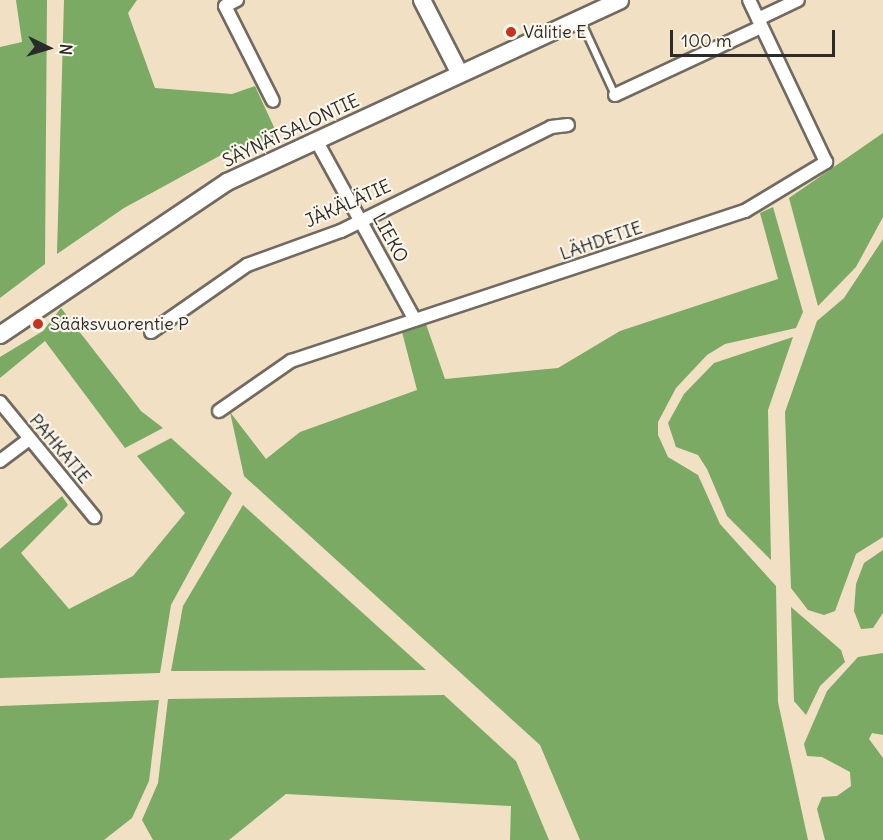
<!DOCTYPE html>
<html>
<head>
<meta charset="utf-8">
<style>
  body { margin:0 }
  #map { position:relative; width:883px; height:840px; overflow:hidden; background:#f1e0c3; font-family:Delius,sans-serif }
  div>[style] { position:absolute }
  .forest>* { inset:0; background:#7aaa63 }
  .roads { filter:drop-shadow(2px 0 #706a60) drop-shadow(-2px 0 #706a60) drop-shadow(0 2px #706a60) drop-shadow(0 -2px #706a60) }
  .lane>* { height:6px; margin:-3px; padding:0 3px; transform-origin:3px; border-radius:3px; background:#fff }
  .street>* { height:12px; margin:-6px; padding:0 6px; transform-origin:6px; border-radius:6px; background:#fff }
  .secondary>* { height:16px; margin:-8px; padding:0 8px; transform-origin:8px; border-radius:8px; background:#fff }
  .dots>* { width:16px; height:16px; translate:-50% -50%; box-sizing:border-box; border:3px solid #fbf7ec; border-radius:50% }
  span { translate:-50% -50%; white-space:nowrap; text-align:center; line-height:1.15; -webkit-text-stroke:4.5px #fbf7ec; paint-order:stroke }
  .poi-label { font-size:18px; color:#2b2b2b }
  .left { translate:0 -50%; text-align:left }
  .street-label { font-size:18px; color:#2b2b2b }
  .north { position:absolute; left:18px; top:18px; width:60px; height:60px; -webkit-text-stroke:4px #fbf7ec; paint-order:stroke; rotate:95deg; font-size:16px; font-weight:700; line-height:24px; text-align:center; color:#2b2b2b }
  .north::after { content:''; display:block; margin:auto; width:21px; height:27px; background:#2b2b2b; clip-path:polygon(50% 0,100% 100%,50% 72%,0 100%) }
  .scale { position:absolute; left:670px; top:30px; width:165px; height:27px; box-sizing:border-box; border:3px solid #2b2b2b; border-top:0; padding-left:8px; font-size:18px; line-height:21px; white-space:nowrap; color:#2b2b2b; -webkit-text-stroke:4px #fbf7ec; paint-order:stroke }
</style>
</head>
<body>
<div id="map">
  <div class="forest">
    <i style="clip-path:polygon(16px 0,47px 0,45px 264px,0 298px,0 47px,22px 42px)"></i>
    <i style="clip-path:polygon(64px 0,137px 0,128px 13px,155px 88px,232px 94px,255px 86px,279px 138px,223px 154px,124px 208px,57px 254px)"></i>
    <i style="clip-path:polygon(883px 133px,883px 217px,856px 267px,818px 306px,789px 198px)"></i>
    <i style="clip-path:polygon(773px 207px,803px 312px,796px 328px,725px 344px,707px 355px,676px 388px,658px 422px,658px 435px,668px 457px,698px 475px,720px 524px,776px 586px,778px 702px,808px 840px,580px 840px,540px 745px,244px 476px,230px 412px,266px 459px,300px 432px,417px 390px,402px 332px,426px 324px,445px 379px,558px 368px,620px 331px,778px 279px,760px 213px)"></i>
    <i style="clip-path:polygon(883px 239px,883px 537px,856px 554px,835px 611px,824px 615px,808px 610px,791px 588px,785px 412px,817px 321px,844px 298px)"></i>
    <i style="clip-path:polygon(61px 308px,141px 411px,163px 428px,125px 448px,45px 341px,0 378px,0 357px,43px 331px)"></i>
    <i style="clip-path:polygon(793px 337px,768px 410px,771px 560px,727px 516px,707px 469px,698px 455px,676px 447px,668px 423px,684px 394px,714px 363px)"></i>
    <i style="clip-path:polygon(171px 438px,232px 493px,171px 605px,160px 673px,0 678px,0 549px,62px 496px,68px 505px,21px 553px,69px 609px,133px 576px,185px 513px,137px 456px)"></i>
    <i style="clip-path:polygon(243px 505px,426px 670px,171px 671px,183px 606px)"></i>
    <i style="clip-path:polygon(883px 550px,883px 613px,873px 628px,861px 629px,854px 611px,856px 584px,864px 563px)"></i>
    <i style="clip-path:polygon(791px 607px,841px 650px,845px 662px,820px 686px,806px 715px,794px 701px)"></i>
    <i style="clip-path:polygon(883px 653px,883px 735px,872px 733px,869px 739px,883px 758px,883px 840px,825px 840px,817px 809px,822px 797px,837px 796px,851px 786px,850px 772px,822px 757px,807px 756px,804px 744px,827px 691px,858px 657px)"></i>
    <i style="clip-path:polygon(444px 695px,516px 761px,549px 840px,510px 840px,511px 806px,286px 794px,229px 840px,153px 840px,142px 820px,158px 783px,168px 699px)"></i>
    <i style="clip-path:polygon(159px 700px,149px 781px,132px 818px,104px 840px,0 840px,0 706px)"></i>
  </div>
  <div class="roads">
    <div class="lane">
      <i style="left:580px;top:19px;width:84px;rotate:65.3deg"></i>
    </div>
    <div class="street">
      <i style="left:237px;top:0;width:13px;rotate:153deg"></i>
      <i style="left:225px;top:6px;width:106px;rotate:63.2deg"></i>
      <i style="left:758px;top:19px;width:44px;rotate:-25.4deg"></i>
      <i style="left:615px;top:95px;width:161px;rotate:-25deg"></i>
      <i style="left:316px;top:140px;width:205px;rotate:61.2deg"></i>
      <i style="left:151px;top:332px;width:117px;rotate:-34.9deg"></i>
      <i style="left:247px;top:265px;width:100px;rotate:-19.9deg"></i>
      <i style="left:341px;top:231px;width:234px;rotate:-26.3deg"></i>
      <i style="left:551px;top:127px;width:17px;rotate:-7deg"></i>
      <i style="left:0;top:402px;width:149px;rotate:50.7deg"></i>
      <i style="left:219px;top:411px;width:88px;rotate:-34.8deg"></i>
      <i style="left:291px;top:361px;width:478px;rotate:-18.3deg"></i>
      <i style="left:745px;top:211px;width:95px;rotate:-31.2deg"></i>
      <i style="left:826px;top:162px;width:179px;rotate:-115.4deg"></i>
      <i style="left:0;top:461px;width:35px;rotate:-37deg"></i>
    </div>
    <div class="secondary">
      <i style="left:422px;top:0;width:83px;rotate:62.8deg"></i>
      <i style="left:0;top:335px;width:274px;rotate:-34deg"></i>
      <i style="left:227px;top:182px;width:433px;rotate:-24.8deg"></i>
    </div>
  </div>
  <div class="dots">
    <i style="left:511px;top:32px;background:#c8321e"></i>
    <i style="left:38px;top:324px;background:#c8321e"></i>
  </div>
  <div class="poi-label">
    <span class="left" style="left:523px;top:32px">Välitie E</span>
    <span class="left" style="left:50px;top:324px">Sääksvuorentie P</span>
  </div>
  <div class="street-label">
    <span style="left:291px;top:131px;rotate:-25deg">SÄYNÄTSALONTIE</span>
    <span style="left:348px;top:204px;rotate:-24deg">JÄKÄLÄTIE</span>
    <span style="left:390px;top:238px;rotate:61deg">LIEKO</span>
    <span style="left:601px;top:241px;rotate:-19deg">LÄHDETIE</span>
    <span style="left:60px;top:449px;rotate:50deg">PAHKATIE</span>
  </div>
  <div class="north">N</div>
  <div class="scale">100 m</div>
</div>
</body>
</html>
